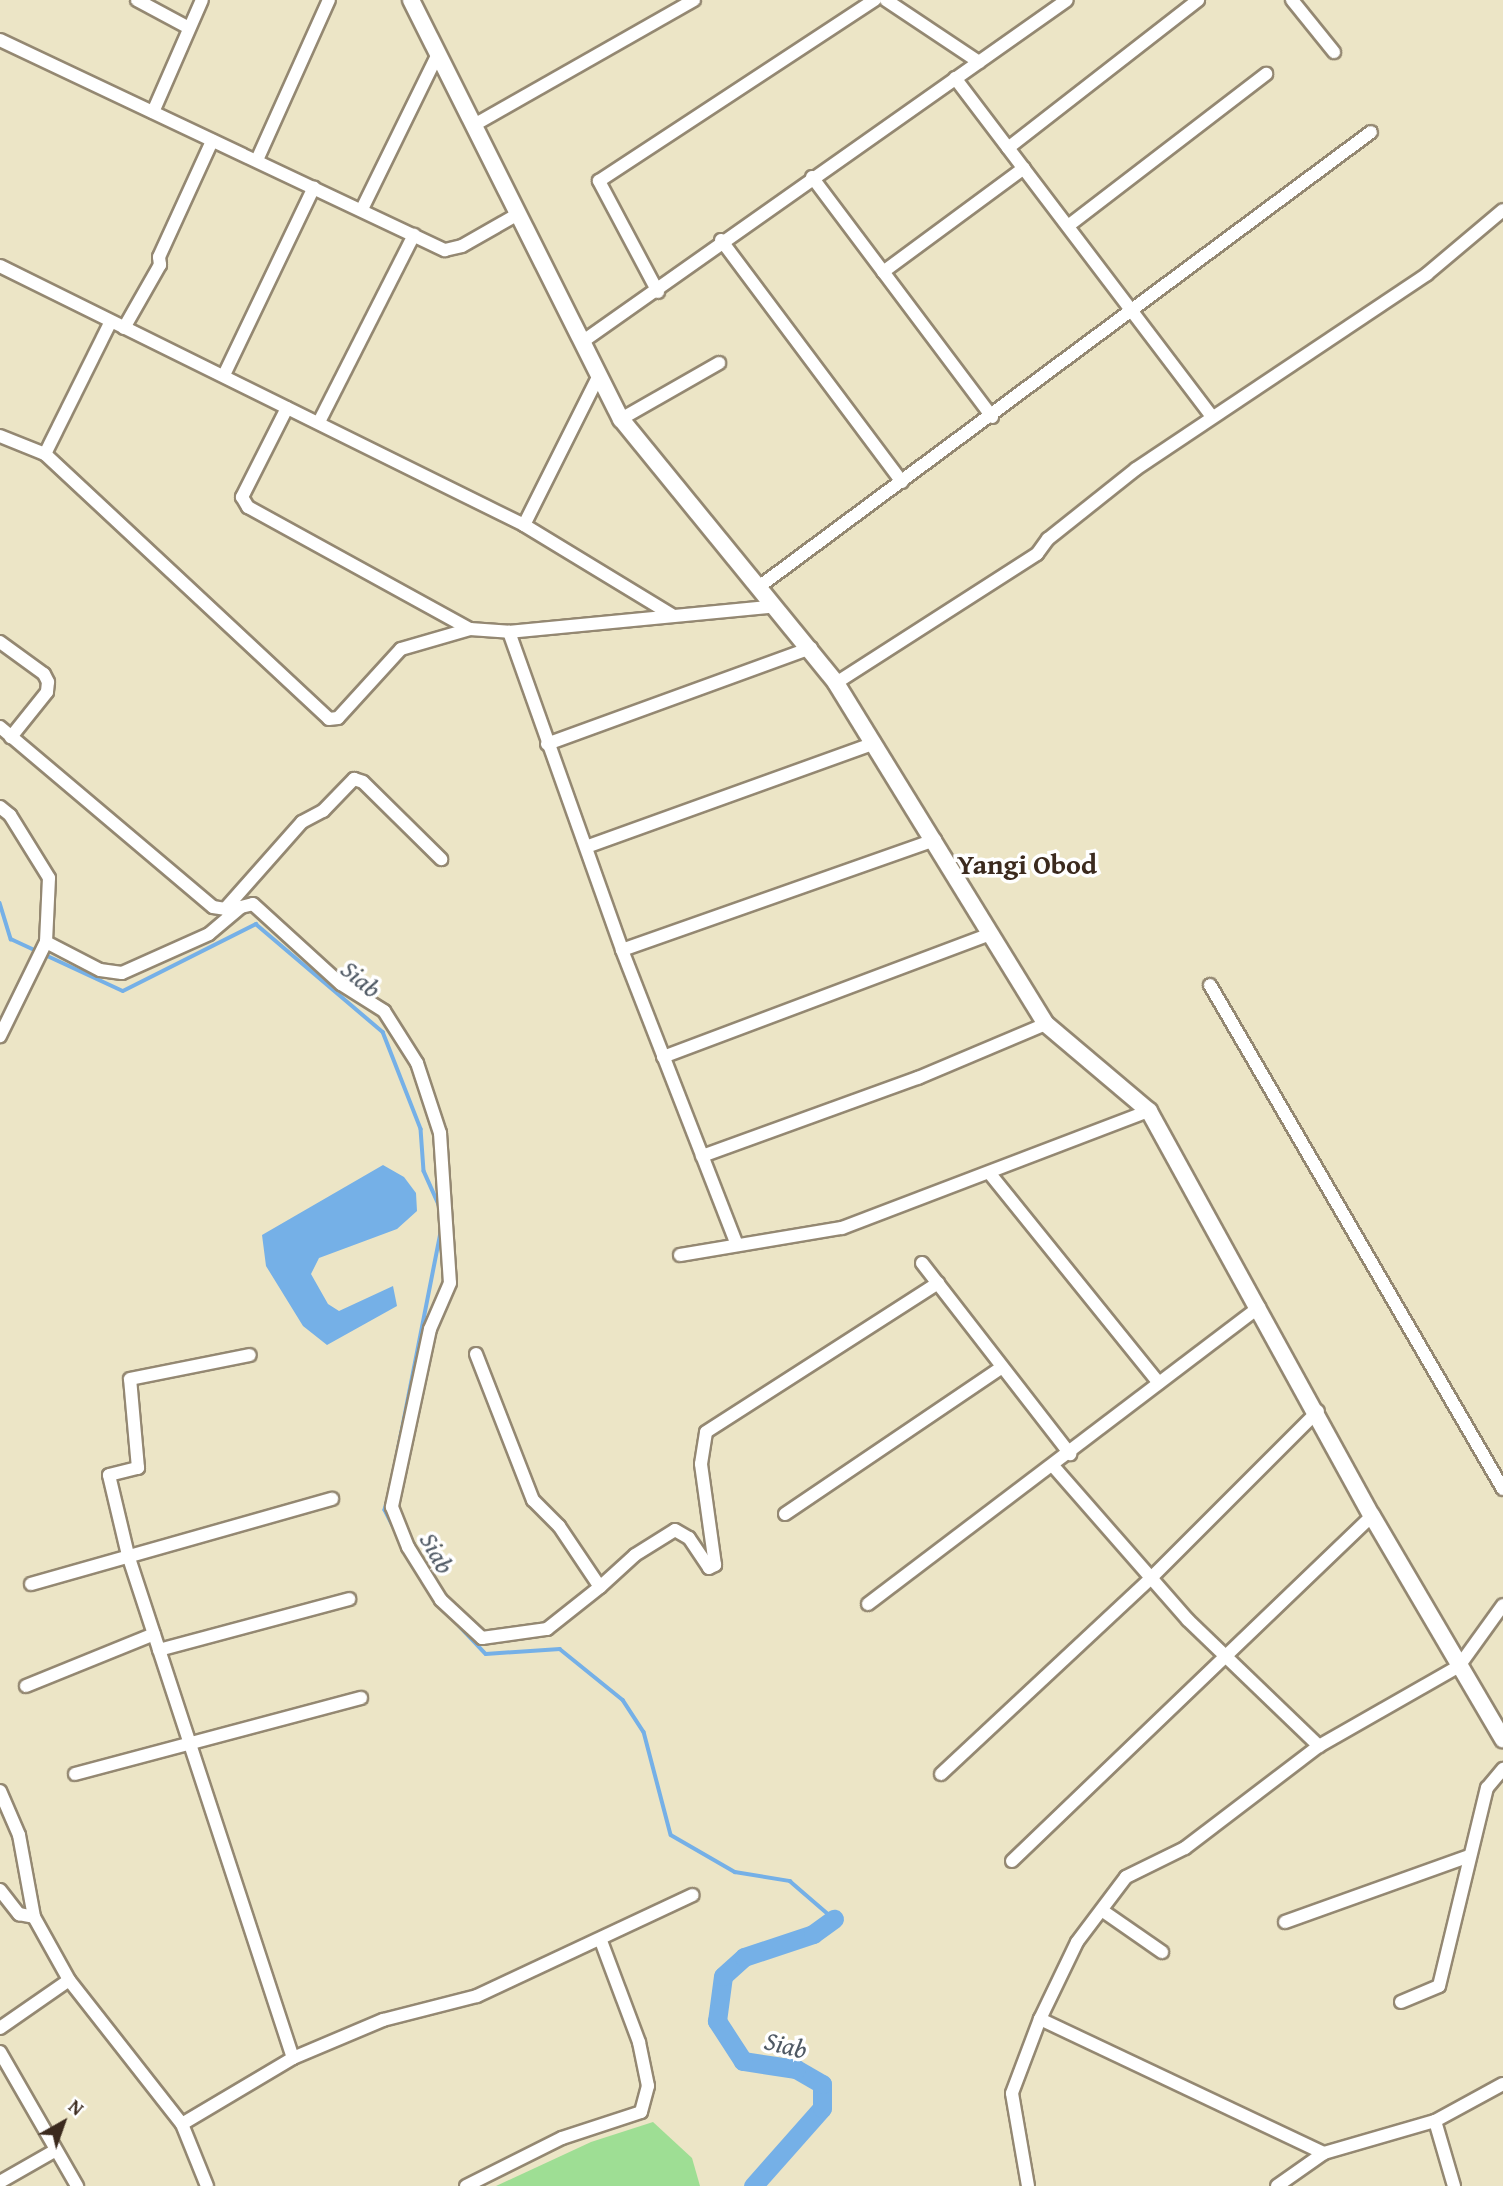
<!DOCTYPE html>
<html>
<head>
<meta charset="utf-8">
<style>
  body { margin:0 }
  #map { position:relative; width:1503px; height:2186px; overflow:hidden; background:#ece5c6; font-family:"Gentium Book Plus",serif }
  div>[style] { position:absolute }
  .green>* { inset:0; background:#9ede94 }
  .water>* { inset:0; background:#75b0e7 }
  .stream>* { height:3.5px; margin:-1.75px; padding:0 1.75px; transform-origin:1.75px; border-radius:1.75px; background:#75b0e7 }
  .river>* { height:19px; margin:-9.5px; padding:0 9.5px; transform-origin:9.5px; border-radius:9.5px; background:#75b0e7 }
  .roads { filter:drop-shadow(2px 0 #948872) drop-shadow(-2px 0 #948872) drop-shadow(0 2px #948872) drop-shadow(0 -2px #948872) }
  .minor>* { height:12px; margin:-6px; padding:0 6px; transform-origin:6px; border-radius:6px; background:#fff }
  .tertiary>* { height:16px; margin:-8px; padding:0 8px; transform-origin:8px; border-radius:8px; background:#fff }
  span { translate:-50% -50%; white-space:nowrap; text-align:center; line-height:1.15; -webkit-text-stroke:7px #fff; paint-order:stroke }
  .water-label { font-size:26px; color:#4f5964; font-style:italic }
  .quarter-label { font-size:28px; color:#3b2a1e; font-weight:700 }
  .north { position:absolute; left:28px; top:2088px; width:70px; height:70px; -webkit-text-stroke:5px #fff; paint-order:stroke; rotate:40deg; font-size:19px; font-weight:700; line-height:28px; text-align:center; color:#3b2a1e }
  .north::after { content:''; display:block; margin:auto; width:24px; height:32px; background:#3b2a1e; clip-path:polygon(50% 0,100% 100%,50% 72%,0 100%) }
</style>
</head>
<body>
<div id="map">
  <div class="green">
    <i style="clip-path:polygon(653px 2122px,692px 2158px,700px 2186px,496px 2186px,591px 2142px)"></i>
  </div>
  <div class="water">
    <i style="clip-path:polygon(383px 1165px,404px 1177px,416px 1193px,417px 1211px,397px 1229px,319px 1258px,311px 1274px,328px 1304px,339px 1311px,393px 1286px,397px 1306px,327px 1345px,303px 1326px,266px 1266px,262px 1235px)"></i>
  </div>
  <div class="stream">
    <i style="left:0;top:903px;width:38px;rotate:73deg"></i>
    <i style="left:11px;top:939px;width:123px;rotate:24.9deg"></i>
    <i style="left:123px;top:991px;width:149px;rotate:-26.7deg"></i>
    <i style="left:256px;top:924px;width:167px;rotate:40.4deg"></i>
    <i style="left:383px;top:1032px;width:104px;rotate:68.6deg"></i>
    <i style="left:421px;top:1129px;width:42px;rotate:85.9deg"></i>
    <i style="left:424px;top:1171px;width:39px;rotate:66deg"></i>
    <i style="left:391px;top:1485px;width:259px;rotate:-78.9deg"></i>
    <i style="left:387px;top:1503px;width:7px;rotate:106deg"></i>
    <i style="left:385px;top:1510px;width:20px;rotate:63deg"></i>
    <i style="left:409px;top:1560px;width:48px;rotate:57deg"></i>
    <i style="left:450px;top:1616px;width:52px;rotate:46.5deg"></i>
    <i style="left:486px;top:1654px;width:74px;rotate:-3.9deg"></i>
    <i style="left:560px;top:1649px;width:81px;rotate:39deg"></i>
    <i style="left:623px;top:1700px;width:38px;rotate:57deg"></i>
    <i style="left:644px;top:1732px;width:106px;rotate:75.3deg"></i>
    <i style="left:671px;top:1835px;width:74px;rotate:30deg"></i>
    <i style="left:735px;top:1872px;width:56px;rotate:9.3deg"></i>
    <i style="left:790px;top:1881px;width:58px;rotate:40.8deg"></i>
  </div>
  <div class="river">
    <i style="left:753px;top:2186px;width:104px;rotate:-48.5deg"></i>
    <i style="left:822px;top:2108px;width:24px;rotate:-90deg"></i>
    <i style="left:822px;top:2084px;width:30px;rotate:-150deg"></i>
    <i style="left:796px;top:2069px;width:54px;rotate:-171.4deg"></i>
    <i style="left:743px;top:2061px;width:48px;rotate:-123deg"></i>
    <i style="left:717px;top:2021px;width:45px;rotate:-82.4deg"></i>
    <i style="left:723px;top:1976px;width:28px;rotate:-42deg"></i>
    <i style="left:744px;top:1957px;width:73px;rotate:-18.4deg"></i>
    <i style="left:813px;top:1934px;width:26px;rotate:-36deg"></i>
  </div>
  <div class="roads">
    <div class="minor">
      <i style="left:137px;top:0;width:59px;rotate:28.3deg"></i>
      <i style="left:886px;top:0;width:112px;rotate:33.7deg"></i>
      <i style="left:1292px;top:0;width:67px;rotate:51.1deg"></i>
      <i style="left:0;top:40px;width:492px;rotate:25.3deg"></i>
      <i style="left:445px;top:250px;width:17px;rotate:-13deg"></i>
      <i style="left:462px;top:246px;width:64px;rotate:-29.7deg"></i>
      <i style="left:955px;top:78px;width:425px;rotate:52.8deg"></i>
      <i style="left:153px;top:112px;width:122px;rotate:-66.4deg"></i>
      <i style="left:474px;top:125px;width:253px;rotate:-29.6deg"></i>
      <i style="left:1008px;top:148px;width:241px;rotate:-37.9deg"></i>
      <i style="left:257px;top:160px;width:175px;rotate:-65.8deg"></i>
      <i style="left:812px;top:177px;width:300px;rotate:53.1deg"></i>
      <i style="left:362px;top:209px;width:173px;rotate:-63.9deg"></i>
      <i style="left:1068px;top:226px;width:250px;rotate:-37.5deg"></i>
      <i style="left:721px;top:240px;width:302px;rotate:53.2deg"></i>
      <i style="left:0;top:266px;width:585px;rotate:26.3deg"></i>
      <i style="left:524px;top:525px;width:173px;rotate:31.3deg"></i>
      <i style="left:883px;top:272px;width:175px;rotate:-36.4deg"></i>
      <i style="left:658px;top:292px;width:126px;rotate:-118deg"></i>
      <i style="left:599px;top:181px;width:330px;rotate:-33.3deg"></i>
      <i style="left:124px;top:328px;width:73px;rotate:-60.3deg"></i>
      <i style="left:160px;top:265px;width:8px;rotate:-97deg"></i>
      <i style="left:159px;top:257px;width:128px;rotate:-65.4deg"></i>
      <i style="left:582px;top:342px;width:593px;rotate:-35.19deg"></i>
      <i style="left:224px;top:375px;width:208px;rotate:-64.4deg"></i>
      <i style="left:287px;top:408px;width:100px;rotate:116.8deg"></i>
      <i style="left:242px;top:497px;width:12px;rotate:59deg"></i>
      <i style="left:248px;top:507px;width:253px;rotate:28.8deg"></i>
      <i style="left:470px;top:629px;width:39px;rotate:4deg"></i>
      <i style="left:509px;top:632px;width:262px;rotate:-5.5deg"></i>
      <i style="left:621px;top:419px;width:113px;rotate:-29.7deg"></i>
      <i style="left:319px;top:422px;width:210px;rotate:-63.1deg"></i>
      <i style="left:0;top:436px;width:48px;rotate:21.8deg"></i>
      <i style="left:45px;top:454px;width:388px;rotate:43deg"></i>
      <i style="left:329px;top:719px;width:9px;rotate:-6deg"></i>
      <i style="left:338px;top:718px;width:93px;rotate:-47.6deg"></i>
      <i style="left:401px;top:649px;width:72px;rotate:-16.2deg"></i>
      <i style="left:45px;top:454px;width:146px;rotate:-63.6deg"></i>
      <i style="left:524px;top:525px;width:168px;rotate:-63.4deg"></i>
      <i style="left:760px;top:586px;width:761px;rotate:-36.61deg"></i>
      <i style="left:509px;top:632px;width:337px;rotate:70.4deg"></i>
      <i style="left:622px;top:950px;width:314px;rotate:68.7deg"></i>
      <i style="left:0;top:642px;width:54px;rotate:36deg"></i>
      <i style="left:44px;top:674px;width:9px;rotate:63deg"></i>
      <i style="left:48px;top:682px;width:10px;rotate:96deg"></i>
      <i style="left:47px;top:692px;width:58px;rotate:128.7deg"></i>
      <i style="left:836px;top:683px;width:239px;rotate:-32.7deg"></i>
      <i style="left:1037px;top:554px;width:19px;rotate:-54deg"></i>
      <i style="left:1048px;top:539px;width:112px;rotate:-38.5deg"></i>
      <i style="left:1136px;top:469px;width:350px;rotate:-33.8deg"></i>
      <i style="left:1427px;top:274px;width:99px;rotate:-40.1deg"></i>
      <i style="left:0;top:727px;width:279px;rotate:40.2deg"></i>
      <i style="left:213px;top:907px;width:12px;rotate:9deg"></i>
      <i style="left:225px;top:909px;width:116px;rotate:-48.5deg"></i>
      <i style="left:302px;top:822px;width:24px;rotate:-28deg"></i>
      <i style="left:323px;top:811px;width:45px;rotate:-45.9deg"></i>
      <i style="left:354px;top:779px;width:9px;rotate:18deg"></i>
      <i style="left:363px;top:782px;width:110px;rotate:44.6deg"></i>
      <i style="left:547px;top:744px;width:281px;rotate:-20deg"></i>
      <i style="left:0;top:807px;width:13px;rotate:39deg"></i>
      <i style="left:10px;top:815px;width:74px;rotate:58.2deg"></i>
      <i style="left:49px;top:878px;width:64px;rotate:92.7deg"></i>
      <i style="left:46px;top:942px;width:105px;rotate:116.1deg"></i>
      <i style="left:586px;top:847px;width:307px;rotate:-19.8deg"></i>
      <i style="left:46px;top:942px;width:61px;rotate:27.4deg"></i>
      <i style="left:100px;top:970px;width:22px;rotate:8deg"></i>
      <i style="left:122px;top:973px;width:95px;rotate:-24.1deg"></i>
      <i style="left:209px;top:934px;width:42px;rotate:-40.2deg"></i>
      <i style="left:241px;top:907px;width:12px;rotate:-14deg"></i>
      <i style="left:253px;top:904px;width:119px;rotate:42.3deg"></i>
      <i style="left:341px;top:984px;width:51px;rotate:32.1deg"></i>
      <i style="left:384px;top:1011px;width:62px;rotate:57.6deg"></i>
      <i style="left:417px;top:1063px;width:74px;rotate:71.8deg"></i>
      <i style="left:440px;top:1133px;width:150px;rotate:86.2deg"></i>
      <i style="left:450px;top:1283px;width:50px;rotate:113.5deg"></i>
      <i style="left:430px;top:1329px;width:182px;rotate:102.1deg"></i>
      <i style="left:392px;top:1507px;width:43px;rotate:68.2deg"></i>
      <i style="left:408px;top:1547px;width:62px;rotate:58.1deg"></i>
      <i style="left:441px;top:1600px;width:56px;rotate:42.8deg"></i>
      <i style="left:482px;top:1638px;width:66px;rotate:-7.9deg"></i>
      <i style="left:547px;top:1629px;width:68px;rotate:-38.4deg"></i>
      <i style="left:622px;top:950px;width:332px;rotate:-19.4deg"></i>
      <i style="left:1210px;top:985px;width:583px;rotate:59.83deg"></i>
      <i style="left:663px;top:1057px;width:350px;rotate:-20.6deg"></i>
      <i style="left:702px;top:1156px;width:230px;rotate:-19.9deg"></i>
      <i style="left:918px;top:1078px;width:139px;rotate:-22.9deg"></i>
      <i style="left:991px;top:1175px;width:267px;rotate:51.1deg"></i>
      <i style="left:680px;top:1255px;width:164px;rotate:-9.5deg"></i>
      <i style="left:842px;top:1228px;width:329px;rotate:-20.9deg"></i>
      <i style="left:922px;top:1263px;width:242px;rotate:52.2deg"></i>
      <i style="left:476px;top:1354px;width:157px;rotate:68.7deg"></i>
      <i style="left:533px;top:1500px;width:37px;rotate:45deg"></i>
      <i style="left:559px;top:1526px;width:73px;rotate:56.1deg"></i>
      <i style="left:600px;top:1587px;width:47px;rotate:-42.4deg"></i>
      <i style="left:635px;top:1555px;width:47px;rotate:-32deg"></i>
      <i style="left:675px;top:1530px;width:16px;rotate:30deg"></i>
      <i style="left:689px;top:1538px;width:36px;rotate:56deg"></i>
      <i style="left:709px;top:1568px;width:7px;rotate:-27deg"></i>
      <i style="left:715px;top:1565px;width:102px;rotate:-97.9deg"></i>
      <i style="left:701px;top:1464px;width:32px;rotate:-81deg"></i>
      <i style="left:706px;top:1432px;width:276px;rotate:-32.7deg"></i>
      <i style="left:1054px;top:1467px;width:203px;rotate:48.8deg"></i>
      <i style="left:1188px;top:1620px;width:182px;rotate:43.9deg"></i>
      <i style="left:785px;top:1514px;width:261px;rotate:-34.1deg"></i>
      <i style="left:31px;top:1584px;width:313px;rotate:-15.8deg"></i>
      <i style="left:868px;top:1604px;width:491px;rotate:-37.2deg"></i>
      <i style="left:159px;top:1650px;width:197px;rotate:-15deg"></i>
      <i style="left:26px;top:1686px;width:138px;rotate:-22.1deg"></i>
      <i style="left:75px;top:1774px;width:296px;rotate:-14.9deg"></i>
      <i style="left:941px;top:1774px;width:287px;rotate:-43deg"></i>
      <i style="left:1151px;top:1578px;width:236px;rotate:-45deg"></i>
      <i style="left:0;top:1791px;width:48px;rotate:66.6deg"></i>
      <i style="left:19px;top:1835px;width:83px;rotate:79.6deg"></i>
      <i style="left:34px;top:1917px;width:72px;rotate:60.9deg"></i>
      <i style="left:69px;top:1980px;width:183px;rotate:51.9deg"></i>
      <i style="left:182px;top:2124px;width:67px;rotate:68deg"></i>
      <i style="left:1012px;top:1861px;width:499px;rotate:-43.8deg"></i>
      <i style="left:0;top:1890px;width:31px;rotate:52deg"></i>
      <i style="left:19px;top:1914px;width:15px;rotate:11deg"></i>
      <i style="left:1103px;top:1911px;width:72px;rotate:34.8deg"></i>
      <i style="left:1285px;top:1922px;width:195px;rotate:-19.7deg"></i>
      <i style="left:1401px;top:2002px;width:41px;rotate:-22.8deg"></i>
      <i style="left:1439px;top:1986px;width:204px;rotate:-76.4deg"></i>
      <i style="left:1487px;top:1788px;width:25px;rotate:-50deg"></i>
      <i style="left:1040px;top:2019px;width:314px;rotate:25.3deg"></i>
      <i style="left:1324px;top:2153px;width:116px;rotate:-16.1deg"></i>
      <i style="left:1435px;top:2121px;width:77px;rotate:-28.6deg"></i>
      <i style="left:0;top:2028px;width:84px;rotate:-34.8deg"></i>
      <i style="left:0;top:2052px;width:155px;rotate:60.1deg"></i>
      <i style="left:293px;top:2058px;width:98px;rotate:-22.9deg"></i>
      <i style="left:383px;top:2020px;width:97px;rotate:-14.3deg"></i>
      <i style="left:477px;top:1996px;width:238px;rotate:-25.1deg"></i>
      <i style="left:1435px;top:2121px;width:68px;rotate:73.7deg"></i>
      <i style="left:182px;top:2124px;width:129px;rotate:-30.7deg"></i>
      <i style="left:293px;top:2058px;width:529px;rotate:-108.16deg"></i>
      <i style="left:128px;top:1555px;width:82px;rotate:-103.4deg"></i>
      <i style="left:109px;top:1475px;width:30px;rotate:-14deg"></i>
      <i style="left:138px;top:1468px;width:89px;rotate:-95.1deg"></i>
      <i style="left:130px;top:1379px;width:122px;rotate:-11.3deg"></i>
      <i style="left:0;top:2182px;width:64px;rotate:-29.7deg"></i>
      <i style="left:466px;top:2186px;width:107px;rotate:-26.6deg"></i>
      <i style="left:562px;top:2138px;width:83px;rotate:-18.2deg"></i>
      <i style="left:641px;top:2112px;width:27px;rotate:-75deg"></i>
      <i style="left:648px;top:2086px;width:45px;rotate:-101.6deg"></i>
      <i style="left:639px;top:2042px;width:108px;rotate:-110.6deg"></i>
      <i style="left:1028px;top:2186px;width:94px;rotate:-99.8deg"></i>
      <i style="left:1012px;top:2093px;width:79px;rotate:-69.3deg"></i>
      <i style="left:1040px;top:2019px;width:85px;rotate:-64.3deg"></i>
      <i style="left:1077px;top:1942px;width:81px;rotate:-53deg"></i>
      <i style="left:1126px;top:1877px;width:66px;rotate:-26.2deg"></i>
      <i style="left:1185px;top:1848px;width:168px;rotate:-37.3deg"></i>
      <i style="left:1319px;top:1746px;width:161px;rotate:-29.7deg"></i>
      <i style="left:1459px;top:1666px;width:75px;rotate:-54.2deg"></i>
      <i style="left:1277px;top:2186px;width:57px;rotate:-35.1deg"></i>
    </div>
    <div class="tertiary">
      <i style="left:411px;top:0;width:469px;rotate:63.4deg"></i>
      <i style="left:621px;top:419px;width:340px;rotate:50.8deg"></i>
      <i style="left:836px;top:683px;width:400px;rotate:58.4deg"></i>
      <i style="left:1046px;top:1024px;width:135px;rotate:40.2deg"></i>
      <i style="left:1149px;top:1111px;width:462px;rotate:61.2deg"></i>
      <i style="left:1372px;top:1516px;width:259px;rotate:59.6deg"></i>
    </div>
  </div>
  <div class="water-label">
    <span style="left:361px;top:979px;rotate:40deg">Siab</span>
    <span style="left:437px;top:1553px;rotate:61deg">Siab</span>
    <span style="left:786px;top:2045px;rotate:14deg">Siab</span>
  </div>
  <div class="quarter-label">
    <span style="left:1027px;top:864px">Yangi Obod</span>
  </div>
  <div class="north">N</div>
</div>
</body>
</html>
